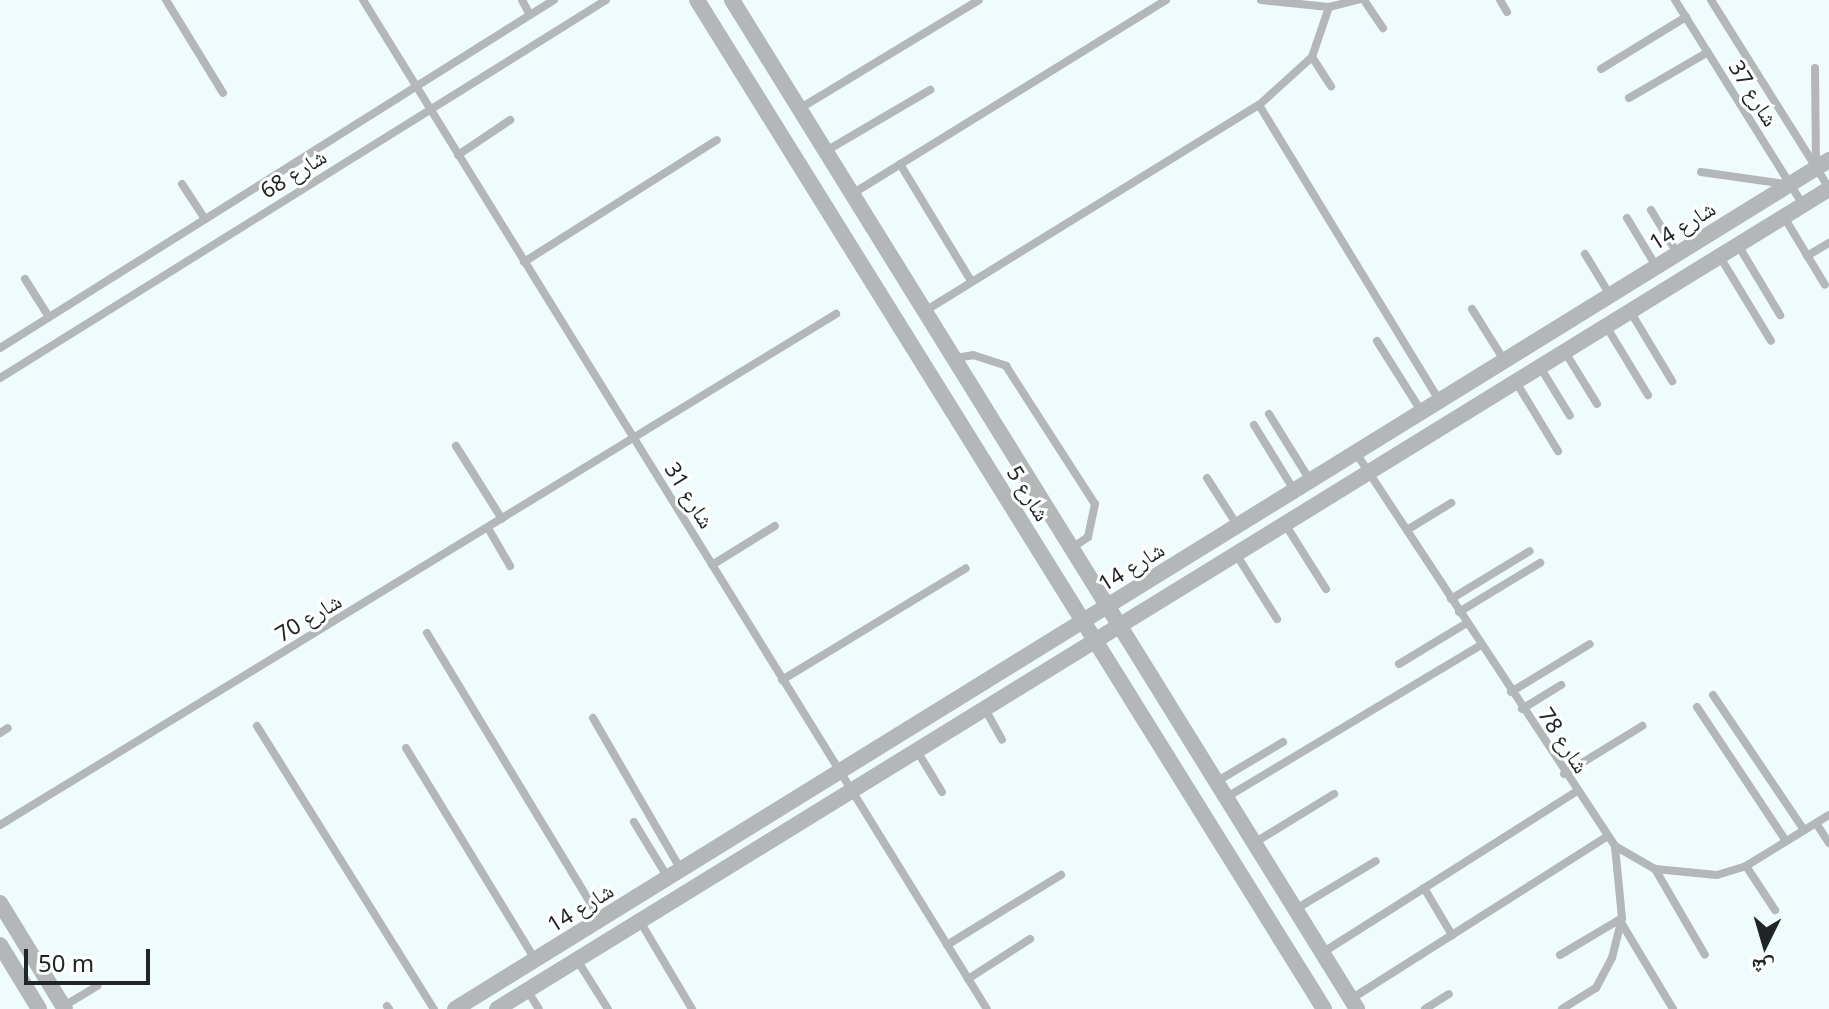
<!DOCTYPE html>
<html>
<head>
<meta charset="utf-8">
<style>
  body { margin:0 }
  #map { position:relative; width:1829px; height:1009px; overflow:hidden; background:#f0fbfd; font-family:"Noto Sans","Noto Naskh Arabic",sans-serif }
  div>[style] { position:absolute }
  .service>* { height:8px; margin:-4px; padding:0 4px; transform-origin:4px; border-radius:4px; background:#b3b7b8 }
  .minor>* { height:16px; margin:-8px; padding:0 8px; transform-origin:8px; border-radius:8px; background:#b3b7b8 }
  span { translate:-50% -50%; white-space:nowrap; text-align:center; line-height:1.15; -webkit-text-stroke:6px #fff; paint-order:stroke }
  .street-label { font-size:22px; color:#212526 }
  .north { position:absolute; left:1725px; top:905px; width:80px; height:80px; -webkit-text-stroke:6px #fff; paint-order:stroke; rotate:185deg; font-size:22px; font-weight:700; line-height:32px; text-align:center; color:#212526 }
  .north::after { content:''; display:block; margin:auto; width:28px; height:36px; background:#212526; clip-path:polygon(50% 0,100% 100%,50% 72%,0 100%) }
  .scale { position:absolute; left:24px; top:949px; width:126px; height:36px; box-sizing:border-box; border:4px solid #212526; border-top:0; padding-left:10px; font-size:24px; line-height:28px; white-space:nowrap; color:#212526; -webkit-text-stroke:6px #fff; paint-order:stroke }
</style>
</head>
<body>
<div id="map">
  <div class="service">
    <i style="left:166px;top:0;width:109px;rotate:58.5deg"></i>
    <i style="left:363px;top:0;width:1186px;rotate:58.27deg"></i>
    <i style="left:522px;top:0;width:17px;rotate:62deg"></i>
    <i style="left:1261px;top:0;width:68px;rotate:5.9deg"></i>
    <i style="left:1329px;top:7px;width:30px;rotate:-14deg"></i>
    <i style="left:1364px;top:0;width:34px;rotate:56deg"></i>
    <i style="left:1500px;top:0;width:14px;rotate:60deg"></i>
    <i style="left:1675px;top:0;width:242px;rotate:58deg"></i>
    <i style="left:1711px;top:0;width:222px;rotate:57.9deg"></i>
    <i style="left:1329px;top:7px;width:53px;rotate:108.8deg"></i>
    <i style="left:1312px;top:57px;width:72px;rotate:137.8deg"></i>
    <i style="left:1259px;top:105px;width:346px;rotate:58.6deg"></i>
    <i style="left:1312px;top:57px;width:35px;rotate:57deg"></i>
    <i style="left:1815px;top:68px;width:99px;rotate:89.4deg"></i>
    <i style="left:1601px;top:69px;width:100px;rotate:-31.5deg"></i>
    <i style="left:1629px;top:98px;width:91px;rotate:-30.2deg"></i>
    <i style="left:799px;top:109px;width:210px;rotate:-31.2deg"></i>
    <i style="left:826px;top:151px;width:121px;rotate:-30.4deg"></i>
    <i style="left:458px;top:155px;width:63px;rotate:-33.9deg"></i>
    <i style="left:900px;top:164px;width:137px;rotate:58.7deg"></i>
    <i style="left:1701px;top:172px;width:85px;rotate:8.1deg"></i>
    <i style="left:182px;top:184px;width:42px;rotate:56.7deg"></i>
    <i style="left:852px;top:194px;width:369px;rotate:-31.7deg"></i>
    <i style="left:1651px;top:210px;width:50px;rotate:58.8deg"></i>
    <i style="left:1784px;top:217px;width:79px;rotate:58.9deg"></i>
    <i style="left:1627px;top:218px;width:56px;rotate:58.9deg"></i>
    <i style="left:1738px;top:245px;width:82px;rotate:59deg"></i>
    <i style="left:1585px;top:254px;width:48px;rotate:58.6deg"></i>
    <i style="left:1807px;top:256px;width:26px;rotate:-31deg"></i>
    <i style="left:1720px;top:257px;width:98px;rotate:58.7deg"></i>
    <i style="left:524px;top:262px;width:228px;rotate:-32.3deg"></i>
    <i style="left:25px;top:279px;width:45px;rotate:57.7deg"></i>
    <i style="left:1472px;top:309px;width:60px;rotate:57.9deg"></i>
    <i style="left:925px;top:311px;width:392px;rotate:-31.7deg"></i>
    <i style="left:1630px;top:311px;width:82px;rotate:59deg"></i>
    <i style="left:1606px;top:326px;width:81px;rotate:58.7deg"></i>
    <i style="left:1377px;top:341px;width:83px;rotate:57.8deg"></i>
    <i style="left:0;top:348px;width:654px;rotate:-32.14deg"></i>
    <i style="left:1565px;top:352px;width:61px;rotate:58.4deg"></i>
    <i style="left:955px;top:358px;width:18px;rotate:-9deg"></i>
    <i style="left:973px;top:355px;width:35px;rotate:18deg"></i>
    <i style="left:1006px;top:366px;width:164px;rotate:57.2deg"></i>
    <i style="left:1095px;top:504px;width:34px;rotate:102deg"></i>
    <i style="left:1088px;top:537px;width:19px;rotate:145deg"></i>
    <i style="left:1540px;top:367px;width:57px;rotate:58.5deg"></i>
    <i style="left:0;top:378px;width:714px;rotate:-31.95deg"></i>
    <i style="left:1516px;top:382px;width:81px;rotate:58.7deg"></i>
    <i style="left:1269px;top:414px;width:78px;rotate:58.2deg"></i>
    <i style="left:1254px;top:425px;width:76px;rotate:58.4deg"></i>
    <i style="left:456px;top:446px;width:86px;rotate:57.8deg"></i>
    <i style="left:1356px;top:453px;width:471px;rotate:56.6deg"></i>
    <i style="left:1615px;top:846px;width:46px;rotate:29.9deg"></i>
    <i style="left:1655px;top:869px;width:62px;rotate:5.5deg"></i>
    <i style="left:1717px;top:875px;width:30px;rotate:-17deg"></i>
    <i style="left:1746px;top:866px;width:97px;rotate:-31.6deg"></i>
    <i style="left:1207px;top:478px;width:56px;rotate:57.4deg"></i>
    <i style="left:1285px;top:524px;width:77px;rotate:57.8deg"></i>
    <i style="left:488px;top:528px;width:44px;rotate:59.9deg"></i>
    <i style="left:1407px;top:530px;width:52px;rotate:-31.5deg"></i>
    <i style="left:1236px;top:554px;width:77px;rotate:57.8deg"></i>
    <i style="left:712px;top:565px;width:74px;rotate:-31.8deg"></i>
    <i style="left:1451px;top:599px;width:92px;rotate:-31.3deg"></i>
    <i style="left:1459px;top:612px;width:95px;rotate:-31.2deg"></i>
    <i style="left:427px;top:633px;width:336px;rotate:58.8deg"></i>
    <i style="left:1399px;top:664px;width:79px;rotate:-31.1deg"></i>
    <i style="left:782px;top:680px;width:215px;rotate:-31.3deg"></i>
    <i style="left:1511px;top:692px;width:92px;rotate:-31.3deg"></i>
    <i style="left:1713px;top:695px;width:163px;rotate:56deg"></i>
    <i style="left:1697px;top:707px;width:161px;rotate:56.4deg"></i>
    <i style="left:985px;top:709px;width:35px;rotate:61deg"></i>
    <i style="left:1522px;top:709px;width:46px;rotate:-31.6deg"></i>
    <i style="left:593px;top:718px;width:176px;rotate:59.9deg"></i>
    <i style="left:257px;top:726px;width:334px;rotate:58deg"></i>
    <i style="left:0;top:733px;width:9px;rotate:-32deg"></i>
    <i style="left:406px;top:748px;width:247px;rotate:58.6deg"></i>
    <i style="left:917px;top:751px;width:48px;rotate:58.6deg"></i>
    <i style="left:1564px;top:774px;width:92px;rotate:-31.6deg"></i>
    <i style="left:1216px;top:782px;width:78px;rotate:-30.8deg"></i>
    <i style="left:1227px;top:797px;width:296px;rotate:-30.9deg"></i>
    <i style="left:634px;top:822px;width:66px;rotate:58.7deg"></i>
    <i style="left:1816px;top:823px;width:24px;rotate:57deg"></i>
    <i style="left:0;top:825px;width:980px;rotate:-31.44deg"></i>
    <i style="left:1254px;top:843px;width:94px;rotate:-31.5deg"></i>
    <i style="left:1746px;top:866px;width:53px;rotate:56.6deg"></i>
    <i style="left:1655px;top:869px;width:99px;rotate:59.8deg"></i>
    <i style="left:1424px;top:888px;width:55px;rotate:59.2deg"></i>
    <i style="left:1296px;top:909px;width:93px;rotate:-31deg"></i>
    <i style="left:641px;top:923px;width:100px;rotate:59.3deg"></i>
    <i style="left:1622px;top:924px;width:99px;rotate:59deg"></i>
    <i style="left:947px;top:945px;width:134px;rotate:-31.6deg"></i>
    <i style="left:1322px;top:953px;width:301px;rotate:-32.4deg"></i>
    <i style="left:1560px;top:955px;width:72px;rotate:-30.8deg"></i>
    <i style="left:577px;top:960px;width:58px;rotate:57.7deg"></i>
    <i style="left:968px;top:979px;width:74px;rotate:-32.8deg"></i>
    <i style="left:527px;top:990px;width:22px;rotate:58deg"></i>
    <i style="left:1351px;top:999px;width:302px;rotate:-32.4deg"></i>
    <i style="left:64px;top:1006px;width:39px;rotate:-31deg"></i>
    <i style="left:387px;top:1006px;width:4px;rotate:56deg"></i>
    <i style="left:1425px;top:1009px;width:28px;rotate:-32deg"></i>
    <i style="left:1562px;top:1009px;width:40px;rotate:-32deg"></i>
    <i style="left:1596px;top:988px;width:34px;rotate:-62deg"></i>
    <i style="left:1612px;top:958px;width:41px;rotate:-76deg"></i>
    <i style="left:1622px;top:918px;width:72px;rotate:-95.6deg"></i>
  </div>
  <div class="minor">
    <i style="left:697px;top:0;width:1188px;rotate:58.14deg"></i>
    <i style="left:732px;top:0;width:1187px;rotate:58.22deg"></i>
    <i style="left:0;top:903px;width:124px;rotate:58.5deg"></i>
    <i style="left:0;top:945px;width:75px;rotate:58.6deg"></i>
    <i style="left:455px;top:1009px;width:1615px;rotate:-31.71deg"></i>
    <i style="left:497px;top:1009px;width:1564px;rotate:-31.62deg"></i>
  </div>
  <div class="street-label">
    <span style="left:1754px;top:93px;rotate:58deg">شارع 37</span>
    <span style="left:293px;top:173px;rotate:-32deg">شارع 68</span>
    <span style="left:1682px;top:225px;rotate:-32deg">شارع 14</span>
    <span style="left:1029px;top:493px;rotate:58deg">شارع 5</span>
    <span style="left:690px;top:495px;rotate:58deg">شارع 31</span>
    <span style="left:1131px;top:566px;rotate:-32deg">شارع 14</span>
    <span style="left:308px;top:617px;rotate:-31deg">شارع 70</span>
    <span style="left:1564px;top:740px;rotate:57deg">شارع 78</span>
    <span style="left:580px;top:907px;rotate:-32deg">شارع 14</span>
  </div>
  <div class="north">ش</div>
  <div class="scale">50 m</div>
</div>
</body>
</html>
